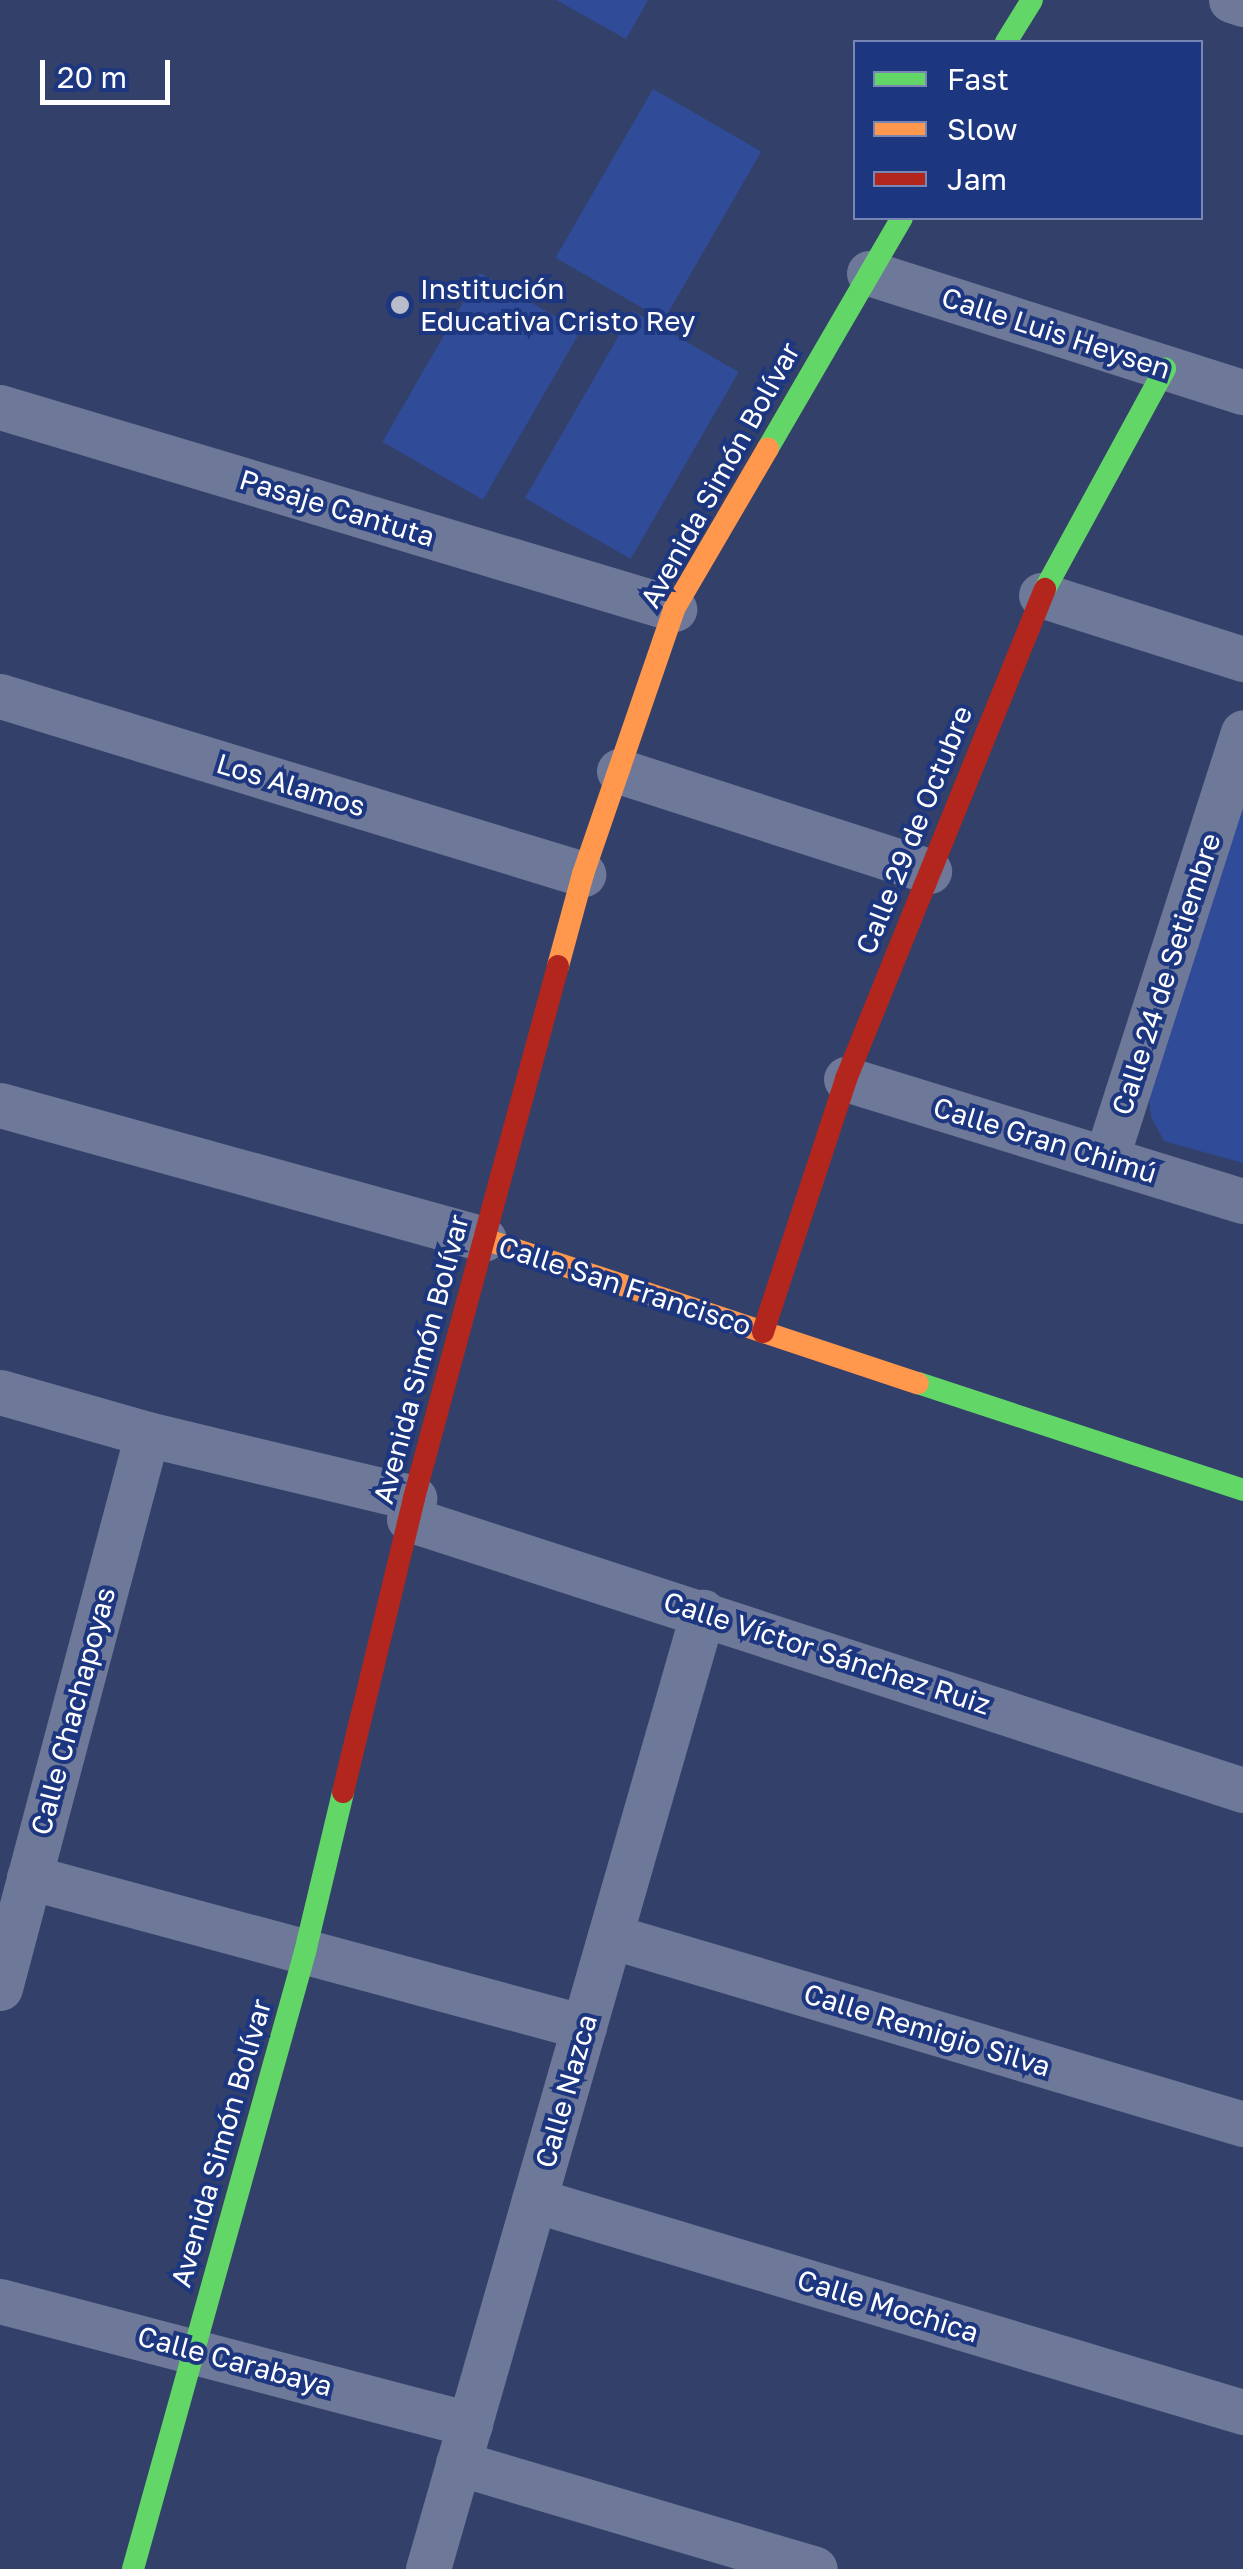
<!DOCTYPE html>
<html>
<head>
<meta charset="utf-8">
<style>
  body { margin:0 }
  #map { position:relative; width:1243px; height:2569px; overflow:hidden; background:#33416a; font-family:"Golos Text",sans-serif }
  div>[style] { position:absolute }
  .green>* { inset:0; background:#304b97; transform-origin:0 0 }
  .street>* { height:45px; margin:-22.5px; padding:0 22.5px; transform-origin:22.5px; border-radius:22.5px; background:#6e7898 }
  .fast>* { height:22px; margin:-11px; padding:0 11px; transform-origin:11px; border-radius:11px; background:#63d668 }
  .slow>* { height:22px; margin:-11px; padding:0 11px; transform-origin:11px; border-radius:11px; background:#ff974d }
  .jam>* { height:22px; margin:-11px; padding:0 11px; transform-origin:11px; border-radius:11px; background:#b3261e }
  .dots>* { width:28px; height:28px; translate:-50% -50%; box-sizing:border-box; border:5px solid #1d3680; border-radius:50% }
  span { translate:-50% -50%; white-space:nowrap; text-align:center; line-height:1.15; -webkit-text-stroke:8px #1d3680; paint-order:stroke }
  .poi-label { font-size:28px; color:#fff }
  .left { translate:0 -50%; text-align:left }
  .street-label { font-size:28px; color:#fff }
  .legend { position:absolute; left:853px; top:40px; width:350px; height:180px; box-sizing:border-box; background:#1d3680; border:2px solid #7786b3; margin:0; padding:12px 18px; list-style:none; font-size:30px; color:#fff }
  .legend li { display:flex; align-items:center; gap:20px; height:50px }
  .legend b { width:50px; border:2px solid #7786b3 }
  .scale { position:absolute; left:40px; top:60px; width:130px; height:45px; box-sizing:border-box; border:5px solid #fff; border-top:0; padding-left:12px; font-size:30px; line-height:35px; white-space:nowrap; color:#fff; -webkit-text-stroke:8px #1d3680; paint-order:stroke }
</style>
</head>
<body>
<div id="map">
  <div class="green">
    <i style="clip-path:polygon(556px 0,648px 0,626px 39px)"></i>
    <i style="left:653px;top:89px;width:125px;height:195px;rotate:30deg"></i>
    <i style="left:480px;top:273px;width:116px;height:195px;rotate:30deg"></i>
    <i style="left:633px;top:311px;width:122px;height:216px;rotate:30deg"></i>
    <i style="clip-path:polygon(1243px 807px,1243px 1163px,1164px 1141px,1151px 1117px,1148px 1089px)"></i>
  </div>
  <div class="street">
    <i style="left:1231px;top:0;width:13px;rotate:18deg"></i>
    <i style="left:869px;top:273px;width:392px;rotate:17.7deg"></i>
    <i style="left:0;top:407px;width:704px;rotate:16.68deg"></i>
    <i style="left:1041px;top:595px;width:212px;rotate:17.6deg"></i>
    <i style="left:0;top:696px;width:610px;rotate:16.98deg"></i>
    <i style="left:619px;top:771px;width:326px;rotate:17.9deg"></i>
    <i style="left:846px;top:1079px;width:415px;rotate:17.1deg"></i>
    <i style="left:0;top:1105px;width:502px;rotate:15.48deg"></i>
    <i style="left:1106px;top:1159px;width:448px;rotate:-72.2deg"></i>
    <i style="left:0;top:1392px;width:153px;rotate:15.9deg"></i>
    <i style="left:147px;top:1434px;width:275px;rotate:13.5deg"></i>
    <i style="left:409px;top:1519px;width:877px;rotate:18deg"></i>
    <i style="left:29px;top:1877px;width:575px;rotate:15.12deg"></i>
    <i style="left:610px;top:1936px;width:660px;rotate:16.54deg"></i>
    <i style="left:0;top:1988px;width:573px;rotate:-75.14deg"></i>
    <i style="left:534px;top:2200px;width:740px;rotate:16.65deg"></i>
    <i style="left:0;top:2301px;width:486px;rotate:14.7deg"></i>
    <i style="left:458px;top:2463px;width:372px;rotate:16.5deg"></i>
    <i style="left:428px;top:2569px;width:996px;rotate:-73.97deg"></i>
  </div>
  <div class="fast">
    <i style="left:1006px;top:42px;width:49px;rotate:-58.2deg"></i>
    <i style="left:768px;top:448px;width:266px;rotate:-59.8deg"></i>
    <i style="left:1045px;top:589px;width:251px;rotate:-61.4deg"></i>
    <i style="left:918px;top:1383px;width:342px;rotate:18.2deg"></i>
    <i style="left:133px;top:2569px;width:641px;rotate:-74.42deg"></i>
    <i style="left:305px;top:1952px;width:164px;rotate:-76.6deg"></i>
  </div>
  <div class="slow">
    <i style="left:558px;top:966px;width:95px;rotate:-74.8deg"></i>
    <i style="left:583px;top:874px;width:280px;rotate:-71deg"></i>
    <i style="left:674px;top:609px;width:186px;rotate:-59.7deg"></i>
    <i style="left:484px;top:1239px;width:457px;rotate:18.4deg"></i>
  </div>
  <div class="jam">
    <i style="left:763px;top:1332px;width:266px;rotate:-71.8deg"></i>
    <i style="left:846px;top:1079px;width:529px;rotate:-67.9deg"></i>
    <i style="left:343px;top:1792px;width:302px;rotate:-76.4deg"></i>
    <i style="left:414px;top:1498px;width:551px;rotate:-74.85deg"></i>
  </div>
  <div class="dots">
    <i style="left:400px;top:305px;background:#b8bccb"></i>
  </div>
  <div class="poi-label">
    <span class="left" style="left:420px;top:305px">Institución<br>Educativa Cristo Rey</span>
  </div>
  <div class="street-label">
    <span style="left:1056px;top:333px;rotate:18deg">Calle Luis Heysen</span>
    <span style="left:720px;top:475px;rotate:-61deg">Avenida Simón Bolívar</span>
    <span style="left:337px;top:508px;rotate:17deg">Pasaje Cantuta</span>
    <span style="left:291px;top:785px;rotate:17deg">Los Alamos</span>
    <span style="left:914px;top:830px;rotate:-68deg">Calle 29 de Octubre</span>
    <span style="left:1166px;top:974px;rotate:-72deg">Calle 24 de Setiembre</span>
    <span style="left:1045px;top:1140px;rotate:17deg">Calle Gran Chimú</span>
    <span style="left:625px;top:1286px;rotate:18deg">Calle San Francisco</span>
    <span style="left:421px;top:1359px;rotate:-75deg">Avenida Simón Bolívar</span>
    <span style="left:827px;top:1653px;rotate:18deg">Calle Víctor Sánchez Ruiz</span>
    <span style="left:73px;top:1711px;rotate:-75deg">Calle Chachapoyas</span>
    <span style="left:927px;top:2030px;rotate:17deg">Calle Remigio Silva</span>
    <span style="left:566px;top:2091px;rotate:-74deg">Calle Nazca</span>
    <span style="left:221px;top:2143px;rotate:-74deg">Avenida Simón Bolívar</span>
    <span style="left:888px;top:2306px;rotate:17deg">Calle Mochica</span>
    <span style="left:235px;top:2361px;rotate:15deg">Calle Carabaya</span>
  </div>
  <ul class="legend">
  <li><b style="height:12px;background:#63d668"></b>Fast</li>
  <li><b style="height:12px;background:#ff974d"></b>Slow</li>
  <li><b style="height:12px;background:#b3261e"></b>Jam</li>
  </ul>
  <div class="scale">20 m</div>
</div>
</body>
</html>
